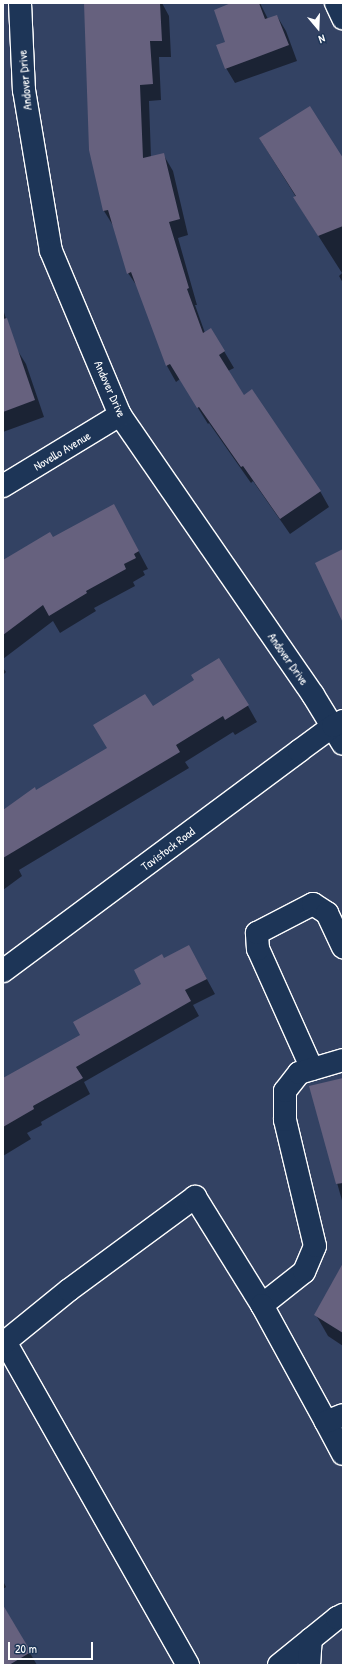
<!DOCTYPE html>
<html>
<head>
<meta charset="utf-8">
<style>
  body { margin:0 }
  #map { position:relative; width:346px; height:1668px; overflow:hidden; background:#334263; font-family:"Patrick Hand",sans-serif }
  div>[style] { position:absolute }
  .shadow>* { inset:0; background:#0007 }
  .building>* { inset:0; background:#66617e }
  .roads { filter:drop-shadow(1px 0 #fff) drop-shadow(-1px 0 #fff) drop-shadow(0 1px #fff) drop-shadow(0 -1px #fff) }
  .minor>* { height:22px; margin:-11px; padding:0 11px; transform-origin:11px; border-radius:11px; background:#1d3557 }
  span { translate:-50% -50%; white-space:nowrap; text-align:center; line-height:1.15; -webkit-text-stroke:3.5px #1d3557; paint-order:stroke }
  .street-label { font-size:12px; color:#fff }
  .frame { position:absolute; inset:0; border:4px solid #fff; pointer-events:none }
  .north { position:absolute; left:298px; top:8px; width:40px; height:40px; -webkit-text-stroke:3px #1d3557; paint-order:stroke; rotate:161deg; font-size:11px; font-weight:700; line-height:16px; text-align:center; color:#fff }
  .north::after { content:''; display:block; margin:auto; width:14px; height:18px; background:#fff; clip-path:polygon(50% 0,100% 100%,50% 72%,0 100%) }
  .scale { position:absolute; left:8px; top:1642px; width:85px; height:18px; box-sizing:border-box; border:2px solid #fff; border-top:0; padding-left:5px; font-size:12px; line-height:14px; white-space:nowrap; color:#fff; -webkit-text-stroke:3px #1d3557; paint-order:stroke }
</style>
</head>
<body>
<div id="map">
  <div class="shadow">
    <i style="clip-path:polygon(85px 3px,162px 3px,169px 16px,171px 57px,159px 57px,161px 100px,149px 101px,151px 157px,163px 154px,173px 171px,188px 235px,178px 238px,197px 305px,195px 305px,205px 333px,211px 329px,234px 368px,228px 371px,244px 396px,320px 491px,329px 507px,290px 534px,253px 481px,251px 483px,209px 423px,208px 424px,180px 379px,176px 382px,167px 366px,139px 289px,128px 273px,114px 227px,104px 211px)"></i>
    <i style="clip-path:polygon(234px 3px,260px 3px,268px 19px,277px 16px,286px 31px,297px 61px,235px 83px,226px 68px,227px 43px)"></i>
    <i style="clip-path:polygon(260px 139px,343px 159px,343px 283px,339px 276px,342px 273px,305px 215px,295px 198px,296px 197px)"></i>
    <i style="clip-path:polygon(3px 309px,15px 348px,16px 348px,26px 364px,44px 417px,3px 432px)"></i>
    <i style="clip-path:polygon(123px 522px,148px 569px,143px 571px,145px 575px,133px 582px,135px 586px,94px 608px,96px 611px,60px 633px,53px 621px,3px 659px,3px 562px,52px 538px)"></i>
    <i style="clip-path:polygon(3px 668px,6px 672px,3px 675px)"></i>
    <i style="clip-path:polygon(248px 706px,257px 722px,235px 735px,233px 732px,185px 762px,189px 768px,19px 870px,22px 876px,3px 890px,3px 811px,108px 749px,152px 708px)"></i>
    <i style="clip-path:polygon(164px 959px,197px 961px,215px 994px,193px 1005px,199px 1016px,84px 1082px,90px 1094px,41px 1122px,42px 1125px,27px 1133px,31px 1139px,3px 1156px,3px 1088px,81px 1035px,143px 984px)"></i>
    <i style="clip-path:polygon(343px 1079px,343px 1204px,310px 1087px)"></i>
    <i style="clip-path:polygon(343px 1265px,343px 1346px,328px 1336px,316px 1315px)"></i>
    <i style="clip-path:polygon(3px 1581px,6px 1587px,3px 1589px)"></i>
    <i style="clip-path:polygon(3px 1607px,37px 1665px,3px 1665px)"></i>
  </div>
  <div class="building">
    <i style="clip-path:polygon(84px 3px,160px 3px,162px 41px,150px 41px,153px 84px,140px 85px,143px 158px,164px 153px,180px 219px,169px 222px,189px 288px,187px 289px,203px 333px,211px 328px,225px 351px,219px 355px,244px 395px,252px 389px,321px 491px,280px 519px,243px 466px,241px 467px,199px 407px,197px 408px,170px 364px,166px 366px,131px 272px,127px 274px,108px 210px,103px 211px,89px 150px)"></i>
    <i style="clip-path:polygon(231px 3px,259px 3px,265px 19px,277px 15px,289px 45px,225px 69px,216px 45px,225px 42px,214px 10px)"></i>
    <i style="clip-path:polygon(310px 106px,343px 158px,343px 226px,318px 236px,293px 197px,296px 196px,259px 138px)"></i>
    <i style="clip-path:polygon(7px 318px,35px 400px,3px 412px,3px 319px)"></i>
    <i style="clip-path:polygon(114px 504px,139px 551px,134px 554px,136px 558px,124px 564px,126px 569px,86px 591px,87px 593px,49px 616px,43px 605px,3px 635px,3px 560px,50px 532px,53px 537px)"></i>
    <i style="clip-path:polygon(343px 549px,343px 623px,315px 563px)"></i>
    <i style="clip-path:polygon(219px 658px,249px 705px,225px 720px,223px 716px,176px 745px,180px 752px,3px 858px,3px 810px,35px 787px,36px 790px,107px 748px,93px 725px,145px 694px,153px 706px,194px 680px,191px 675px)"></i>
    <i style="clip-path:polygon(189px 945px,207px 979px,185px 990px,191px 1001px,76px 1067px,83px 1078px,33px 1106px,34px 1109px,3px 1127px,3px 1078px,80px 1035px,73px 1022px,141px 984px,134px 970px,162px 954px,164px 958px)"></i>
    <i style="clip-path:polygon(343px 1078px,343px 1183px,336px 1184px,309px 1086px)"></i>
    <i style="clip-path:polygon(343px 1263px,343px 1333px,314px 1315px)"></i>
    <i style="clip-path:polygon(3px 1605px,31px 1652px,9px 1665px,3px 1665px)"></i>
  </div>
  <div class="roads">
    <div class="minor">
      <i style="left:20px;top:3px;width:87px;rotate:87.4deg"></i>
      <i style="left:24px;top:90px;width:163px;rotate:80.5deg"></i>
      <i style="left:51px;top:251px;width:178px;rotate:67.2deg"></i>
      <i style="left:120px;top:415px;width:340px;rotate:55.4deg"></i>
      <i style="left:313px;top:695px;width:57px;rotate:58.5deg"></i>
      <i style="left:336px;top:3px;width:17px;rotate:65deg"></i>
      <i style="left:3px;top:486px;width:137px;rotate:-31.3deg"></i>
      <i style="left:3px;top:971px;width:369px;rotate:-36.6deg"></i>
      <i style="left:299px;top:751px;width:42px;rotate:-36.3deg"></i>
      <i style="left:333px;top:726px;width:11px;rotate:-27deg"></i>
      <i style="left:312px;top:1069px;width:132px;rotate:-114.2deg"></i>
      <i style="left:258px;top:949px;width:16px;rotate:-94deg"></i>
      <i style="left:257px;top:933px;width:63px;rotate:-27.4deg"></i>
      <i style="left:313px;top:904px;width:17px;rotate:33deg"></i>
      <i style="left:327px;top:913px;width:38px;rotate:65deg"></i>
      <i style="left:262px;top:1305px;width:53px;rotate:-38.2deg"></i>
      <i style="left:304px;top:1272px;width:28px;rotate:-67deg"></i>
      <i style="left:315px;top:1246px;width:130px;rotate:-103.4deg"></i>
      <i style="left:285px;top:1120px;width:29px;rotate:-90deg"></i>
      <i style="left:285px;top:1091px;width:23px;rotate:-52deg"></i>
      <i style="left:299px;top:1073px;width:46px;rotate:-16.5deg"></i>
      <i style="left:326px;top:1422px;width:36px;rotate:62deg"></i>
      <i style="left:188px;top:1665px;width:371px;rotate:-119.5deg"></i>
      <i style="left:5px;top:1342px;width:82px;rotate:-39.1deg"></i>
      <i style="left:69px;top:1290px;width:157px;rotate:-36.4deg"></i>
      <i style="left:195px;top:1197px;width:127px;rotate:58.2deg"></i>
      <i style="left:262px;top:1305px;width:133px;rotate:61.3deg"></i>
      <i style="left:326px;top:1422px;width:18px;rotate:-22deg"></i>
      <i style="left:279px;top:1665px;width:75px;rotate:-39deg"></i>
      <i style="left:337px;top:1618px;width:7px;rotate:-27deg"></i>
      <i style="left:309px;top:1665px;width:26px;rotate:-86deg"></i>
    </div>
  </div>
  <div class="street-label">
    <span style="left:25px;top:80px;rotate:-95deg">Andover Drive</span>
    <span style="left:110px;top:389px;rotate:66deg">Andover Drive</span>
    <span style="left:62px;top:451px;rotate:-31deg">Novello Avenue</span>
    <span style="left:288px;top:659px;rotate:55deg">Andover Drive</span>
    <span style="left:168px;top:849px;rotate:-37deg">Tavistock Road</span>
  </div>
  <div class="frame"></div>
  <div class="north">N</div>
  <div class="scale">20 m</div>
</div>
</body>
</html>
